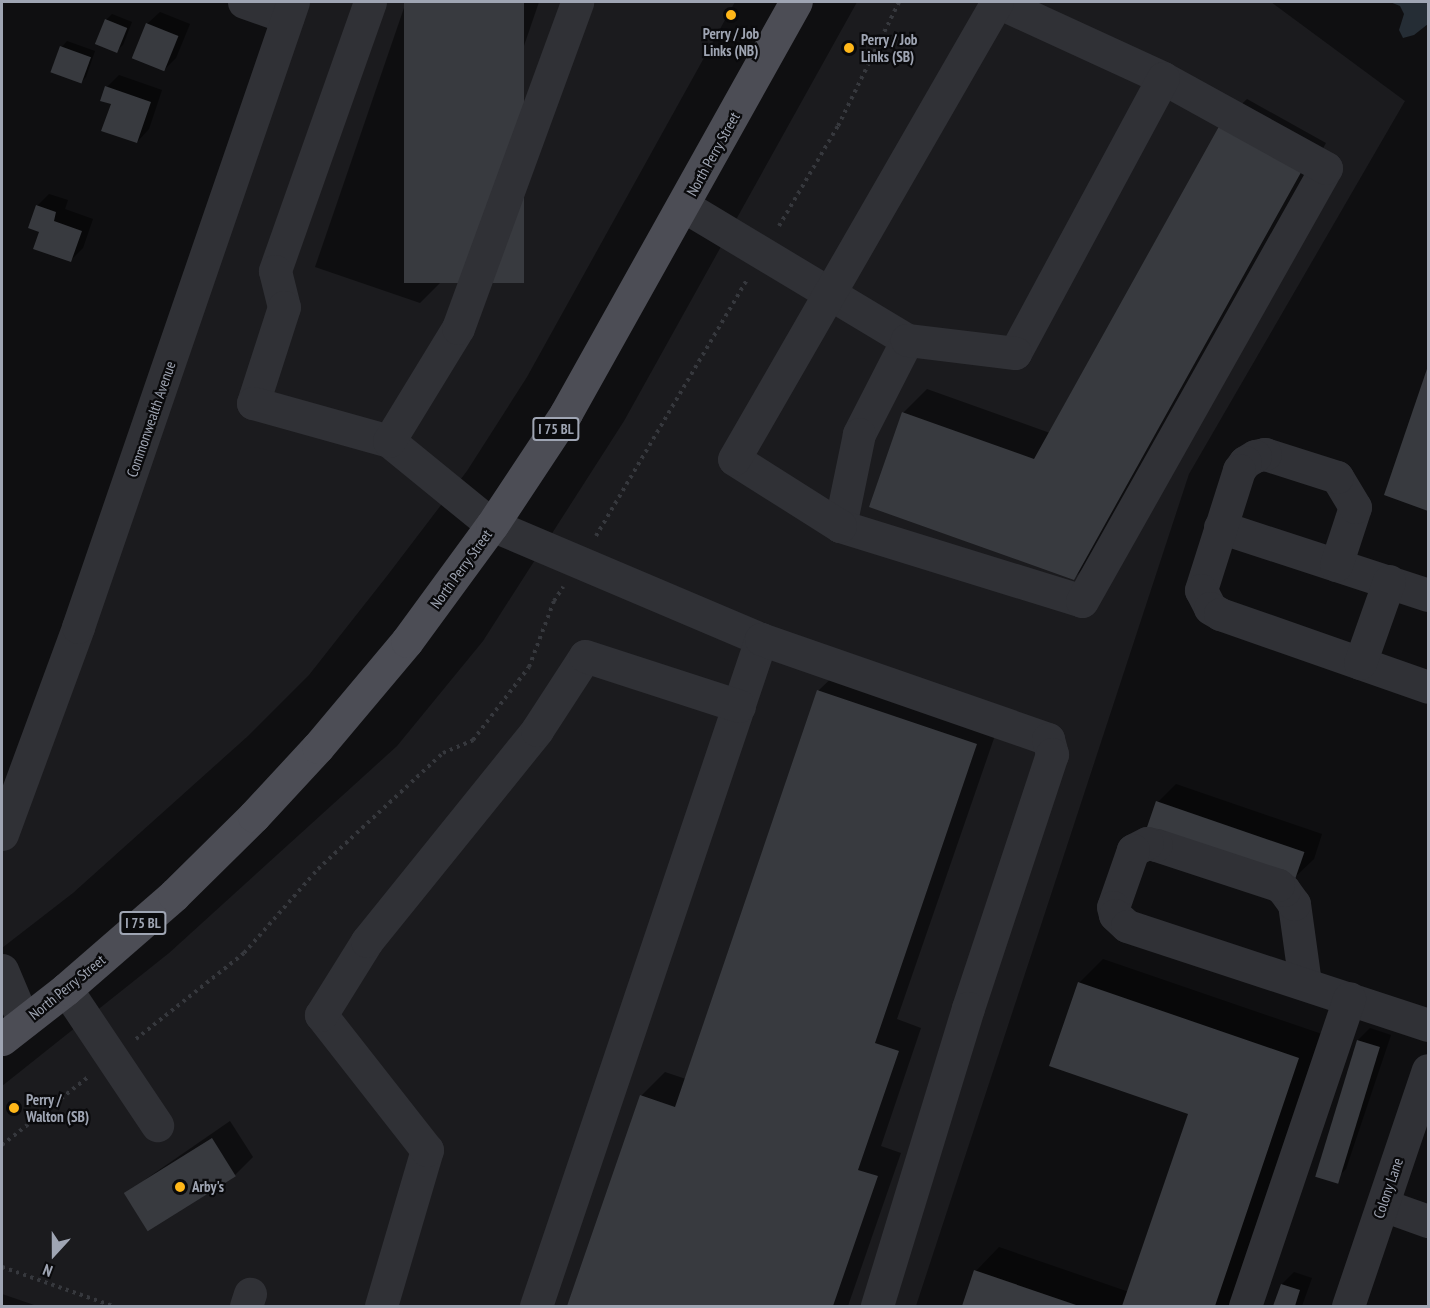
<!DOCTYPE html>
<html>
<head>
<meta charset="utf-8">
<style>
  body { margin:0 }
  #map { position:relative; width:1430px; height:1308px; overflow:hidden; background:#0f0f11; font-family:"PT Sans Narrow",sans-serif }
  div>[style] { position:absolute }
  .built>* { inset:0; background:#1b1b1e }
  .water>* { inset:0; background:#252d35 }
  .shadow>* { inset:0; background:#0007 }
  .building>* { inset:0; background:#383a3f; transform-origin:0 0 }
  .path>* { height:4px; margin-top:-2px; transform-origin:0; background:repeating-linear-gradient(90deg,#36383d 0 3px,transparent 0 7.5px) }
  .minor>* { height:33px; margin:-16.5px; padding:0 16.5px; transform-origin:16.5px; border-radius:16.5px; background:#303136 }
  .major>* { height:33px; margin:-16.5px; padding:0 16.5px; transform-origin:16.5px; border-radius:16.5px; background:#4c4d55 }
  .dots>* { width:16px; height:16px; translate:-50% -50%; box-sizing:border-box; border:3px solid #0a0a0c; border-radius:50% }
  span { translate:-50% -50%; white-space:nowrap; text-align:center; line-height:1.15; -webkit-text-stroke:4.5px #0a0a0c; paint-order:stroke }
  .shield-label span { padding:2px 4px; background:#0a0a0c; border:2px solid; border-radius:4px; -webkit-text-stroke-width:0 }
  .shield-label { font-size:14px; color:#9fa5b3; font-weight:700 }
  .poi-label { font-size:15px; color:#9fa5b3; font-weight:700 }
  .left { translate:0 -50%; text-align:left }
  .street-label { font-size:15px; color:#9fa5b3 }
  .frame { position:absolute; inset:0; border:3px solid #9fa5b3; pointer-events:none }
  .north { position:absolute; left:24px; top:1224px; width:60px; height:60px; -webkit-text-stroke:4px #0a0a0c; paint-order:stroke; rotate:201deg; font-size:16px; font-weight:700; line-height:24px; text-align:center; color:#9fa5b3 }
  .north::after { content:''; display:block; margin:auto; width:21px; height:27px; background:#9fa5b3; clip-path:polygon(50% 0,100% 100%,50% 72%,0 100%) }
</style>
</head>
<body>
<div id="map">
  <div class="built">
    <i style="clip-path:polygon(298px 2px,735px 2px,527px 377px,467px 471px,387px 576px,309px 675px,248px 736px,73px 893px,2px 948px,2px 854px,89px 618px)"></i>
    <i style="clip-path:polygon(857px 2px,1271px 2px,1405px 101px,1189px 474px,916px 1306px,37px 1306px,2px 1294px,2px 1086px,169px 953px,397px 746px,483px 641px,624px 421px)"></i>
  </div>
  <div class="water">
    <i style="clip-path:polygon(1390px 2px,1428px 2px,1428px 24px,1414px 35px,1403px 38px,1399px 30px,1404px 14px,1400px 6px)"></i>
  </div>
  <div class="shadow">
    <i style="clip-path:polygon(406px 2px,539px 2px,444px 279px,420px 303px,315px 267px)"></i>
    <i style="clip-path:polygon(160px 12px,190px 24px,176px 58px,164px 70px,147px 24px)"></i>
    <i style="clip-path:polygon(112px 14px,132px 22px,123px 45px,117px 50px,106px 20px)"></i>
    <i style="clip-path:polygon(67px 41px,95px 51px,86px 77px,81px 82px,62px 47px)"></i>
    <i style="clip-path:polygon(119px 75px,162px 90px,149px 129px,137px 142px,112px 103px,107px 87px)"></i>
    <i style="clip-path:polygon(1247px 99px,1326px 143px,1098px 554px,1074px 578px,903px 413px,927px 389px,1050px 433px,1223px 122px)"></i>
    <i style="clip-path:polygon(49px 194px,68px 200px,65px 209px,93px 219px,83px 248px,71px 260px,41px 231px,37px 206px)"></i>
    <i style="clip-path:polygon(1428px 369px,1428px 509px,1386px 494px)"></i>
    <i style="clip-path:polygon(843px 667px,1000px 721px,897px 1019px,921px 1028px,881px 1146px,901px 1153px,848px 1306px,569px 1306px,641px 1096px,665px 1072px,686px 1079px,819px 690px)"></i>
    <i style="clip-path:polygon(1176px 784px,1322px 834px,1314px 859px,1295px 877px,1158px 802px)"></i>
    <i style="clip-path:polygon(1103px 959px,1322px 1034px,1229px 1306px,963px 1306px,976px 1271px,999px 1247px,1129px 1292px,1190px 1113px,1079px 983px)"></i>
    <i style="clip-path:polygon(1370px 1028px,1391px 1035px,1346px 1169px,1334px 1181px,1358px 1040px)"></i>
    <i style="clip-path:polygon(230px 1121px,253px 1157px,235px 1175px,128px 1198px,146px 1179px)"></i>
    <i style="clip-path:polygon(1294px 1272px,1312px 1278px,1302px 1306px,1274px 1306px,1282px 1284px)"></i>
  </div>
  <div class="building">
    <i style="left:404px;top:2px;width:120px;height:281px"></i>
    <i style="left:105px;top:19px;width:24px;height:27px;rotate:22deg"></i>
    <i style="left:146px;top:23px;width:35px;height:38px;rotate:22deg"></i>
    <i style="left:60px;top:46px;width:33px;height:28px;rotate:20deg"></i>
    <i style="clip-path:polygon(105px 86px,151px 102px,137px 143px,101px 131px,111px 104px,100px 101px)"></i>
    <i style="clip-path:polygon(1222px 121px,1304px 167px,1074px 580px,869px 507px,902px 412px,1034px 459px)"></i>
    <i style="clip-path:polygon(36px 205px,56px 212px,54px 221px,82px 231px,71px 262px,33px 249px,39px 232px,28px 228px)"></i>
    <i style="clip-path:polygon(1428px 366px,1428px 511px,1384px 495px)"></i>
    <i style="clip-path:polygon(817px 690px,977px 744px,875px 1043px,899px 1051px,858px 1170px,878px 1176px,833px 1306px,567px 1306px,640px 1095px,675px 1107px)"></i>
    <i style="left:1156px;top:801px;width:157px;height:28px;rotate:19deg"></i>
    <i style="clip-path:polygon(1078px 982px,1299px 1058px,1215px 1306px,1122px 1306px,1188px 1114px,1049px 1066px)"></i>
    <i style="left:1357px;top:1040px;width:24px;height:143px;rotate:17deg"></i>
    <i style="left:212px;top:1138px;width:45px;height:104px;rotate:58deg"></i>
    <i style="clip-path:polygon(974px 1270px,1079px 1306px,962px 1306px)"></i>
    <i style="clip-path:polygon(1281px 1284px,1300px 1290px,1295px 1306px,1273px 1306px)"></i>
  </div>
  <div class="path">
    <i style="left:779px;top:226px;width:116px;rotate:-59.5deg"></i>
    <i style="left:838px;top:126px;width:138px;rotate:-63.8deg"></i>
    <i style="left:596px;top:536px;width:296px;rotate:-59.5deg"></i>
    <i style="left:136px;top:1039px;width:138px;rotate:-38.5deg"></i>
    <i style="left:244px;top:953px;width:112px;rotate:-48.6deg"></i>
    <i style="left:318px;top:869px;width:171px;rotate:-42.9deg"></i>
    <i style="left:443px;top:753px;width:33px;rotate:-23deg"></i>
    <i style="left:473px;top:740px;width:92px;rotate:-52.5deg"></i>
    <i style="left:529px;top:667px;width:71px;rotate:-69.3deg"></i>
    <i style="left:554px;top:601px;width:17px;rotate:-57deg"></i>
    <i style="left:2px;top:1145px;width:110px;rotate:-38.3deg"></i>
    <i style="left:2px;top:1267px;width:118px;rotate:19.4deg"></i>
  </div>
  <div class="minor">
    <i style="left:244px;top:2px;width:46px;rotate:19.2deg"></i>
    <i style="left:370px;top:2px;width:285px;rotate:109.5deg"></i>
    <i style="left:275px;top:271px;width:37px;rotate:76deg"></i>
    <i style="left:284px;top:307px;width:101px;rotate:107.9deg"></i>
    <i style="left:253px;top:403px;width:141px;rotate:15.6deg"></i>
    <i style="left:389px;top:441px;width:133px;rotate:39.2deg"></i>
    <i style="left:492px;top:525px;width:292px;rotate:23deg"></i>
    <i style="left:761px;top:639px;width:704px;rotate:108.64deg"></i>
    <i style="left:998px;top:2px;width:182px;rotate:24.7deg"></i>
    <i style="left:684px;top:206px;width:260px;rotate:31deg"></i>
    <i style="left:907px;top:340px;width:106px;rotate:117.1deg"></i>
    <i style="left:859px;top:434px;width:94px;rotate:101.7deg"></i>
    <i style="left:840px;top:526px;width:253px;rotate:17.2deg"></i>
    <i style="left:1082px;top:601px;width:497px;rotate:-60.6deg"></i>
    <i style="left:1326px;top:168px;width:186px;rotate:-151.1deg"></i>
    <i style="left:1163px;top:78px;width:312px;rotate:118.3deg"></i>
    <i style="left:1015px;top:353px;width:109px;rotate:-173.1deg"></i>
    <i style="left:389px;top:441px;width:132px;rotate:-58.6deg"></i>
    <i style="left:458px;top:328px;width:347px;rotate:-69.9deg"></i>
    <i style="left:840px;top:526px;width:125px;rotate:-147.7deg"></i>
    <i style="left:734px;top:459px;width:527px;rotate:-60.08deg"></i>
    <i style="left:1220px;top:527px;width:219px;rotate:18.1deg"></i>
    <i style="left:1336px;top:565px;width:61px;rotate:-71.9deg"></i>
    <i style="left:1355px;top:507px;width:35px;rotate:-121deg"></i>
    <i style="left:1337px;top:477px;width:76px;rotate:-162.3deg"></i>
    <i style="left:1265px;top:454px;width:10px;rotate:169deg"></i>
    <i style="left:1255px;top:456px;width:12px;rotate:149deg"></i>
    <i style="left:1245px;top:462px;width:10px;rotate:127deg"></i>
    <i style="left:1239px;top:470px;width:126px;rotate:107.6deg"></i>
    <i style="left:1201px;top:590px;width:20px;rotate:63deg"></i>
    <i style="left:1210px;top:608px;width:12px;rotate:31deg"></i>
    <i style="left:1220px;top:614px;width:220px;rotate:19.3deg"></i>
    <i style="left:761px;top:639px;width:304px;rotate:19.2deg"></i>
    <i style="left:1048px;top:739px;width:16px;rotate:75deg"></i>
    <i style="left:1052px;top:754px;width:268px;rotate:108.3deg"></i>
    <i style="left:968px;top:1008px;width:312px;rotate:107deg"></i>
    <i style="left:1360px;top:663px;width:87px;rotate:-70.5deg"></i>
    <i style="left:2px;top:834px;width:221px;rotate:-69.8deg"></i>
    <i style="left:78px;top:627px;width:661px;rotate:-71.02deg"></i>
    <i style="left:2px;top:970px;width:56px;rotate:67.1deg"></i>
    <i style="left:1305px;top:983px;width:80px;rotate:-97.9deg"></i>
    <i style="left:1294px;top:904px;width:17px;rotate:-126deg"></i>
    <i style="left:1284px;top:890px;width:8px;rotate:-140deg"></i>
    <i style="left:1278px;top:885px;width:128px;rotate:-161.8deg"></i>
    <i style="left:1156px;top:845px;width:9px;rotate:-167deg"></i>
    <i style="left:1147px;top:843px;width:16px;rotate:153deg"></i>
    <i style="left:1133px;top:850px;width:60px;rotate:109.3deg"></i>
    <i style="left:1113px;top:907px;width:8px;rotate:76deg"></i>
    <i style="left:1115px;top:915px;width:16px;rotate:43deg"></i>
    <i style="left:1127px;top:926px;width:317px;rotate:18.2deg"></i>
    <i style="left:66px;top:989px;width:164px;rotate:56.2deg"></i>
    <i style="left:1383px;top:1205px;width:48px;rotate:19.6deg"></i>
    <i style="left:246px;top:1306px;width:13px;rotate:-72deg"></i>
    <i style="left:381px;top:1306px;width:163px;rotate:-73.6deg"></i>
    <i style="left:427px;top:1150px;width:172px;rotate:-128.1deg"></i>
    <i style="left:321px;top:1015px;width:87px;rotate:-58.1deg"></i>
    <i style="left:367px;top:941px;width:271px;rotate:-51.1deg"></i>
    <i style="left:537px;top:730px;width:88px;rotate:-57deg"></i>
    <i style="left:585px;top:656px;width:162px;rotate:18deg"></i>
    <i style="left:1245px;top:1306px;width:325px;rotate:-71.3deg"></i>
    <i style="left:1348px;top:1306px;width:249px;rotate:-71.3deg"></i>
  </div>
  <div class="major">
    <i style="left:2px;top:1039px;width:81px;rotate:-38deg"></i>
    <i style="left:66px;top:989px;width:143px;rotate:-41deg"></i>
    <i style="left:174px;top:895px;width:112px;rotate:-44.6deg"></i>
    <i style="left:254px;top:816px;width:94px;rotate:-47.2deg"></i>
    <i style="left:318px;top:747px;width:138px;rotate:-50deg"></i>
    <i style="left:407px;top:641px;width:144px;rotate:-53.8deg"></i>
    <i style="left:492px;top:525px;width:134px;rotate:-56.5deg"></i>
    <i style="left:566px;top:413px;width:471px;rotate:-60.8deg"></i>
  </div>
  <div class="dots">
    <i style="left:731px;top:15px;background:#ffb719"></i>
    <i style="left:849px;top:48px;background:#ffb719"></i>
    <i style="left:14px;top:1108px;background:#ffb719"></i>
    <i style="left:180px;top:1187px;background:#ffb719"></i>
  </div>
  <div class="shield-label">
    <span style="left:556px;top:429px">I 75 BL</span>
    <span style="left:143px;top:923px">I 75 BL</span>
  </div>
  <div class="poi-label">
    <span style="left:731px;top:42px">Perry / Job<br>Links (NB)</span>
    <span class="left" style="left:861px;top:48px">Perry / Job<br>Links (SB)</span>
    <span class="left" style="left:26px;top:1108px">Perry /<br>Walton (SB)</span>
    <span class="left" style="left:192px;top:1187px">Arby's</span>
  </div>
  <div class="street-label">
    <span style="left:713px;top:154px;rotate:-61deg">North Perry Street</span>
    <span style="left:151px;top:419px;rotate:-71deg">Commonwealth Avenue</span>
    <span style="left:461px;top:569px;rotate:-54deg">North Perry Street</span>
    <span style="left:67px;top:987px;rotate:-39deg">North Perry Street</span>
    <span style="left:1388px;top:1188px;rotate:-71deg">Colony Lane</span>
  </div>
  <div class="frame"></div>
  <div class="north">N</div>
</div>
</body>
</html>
